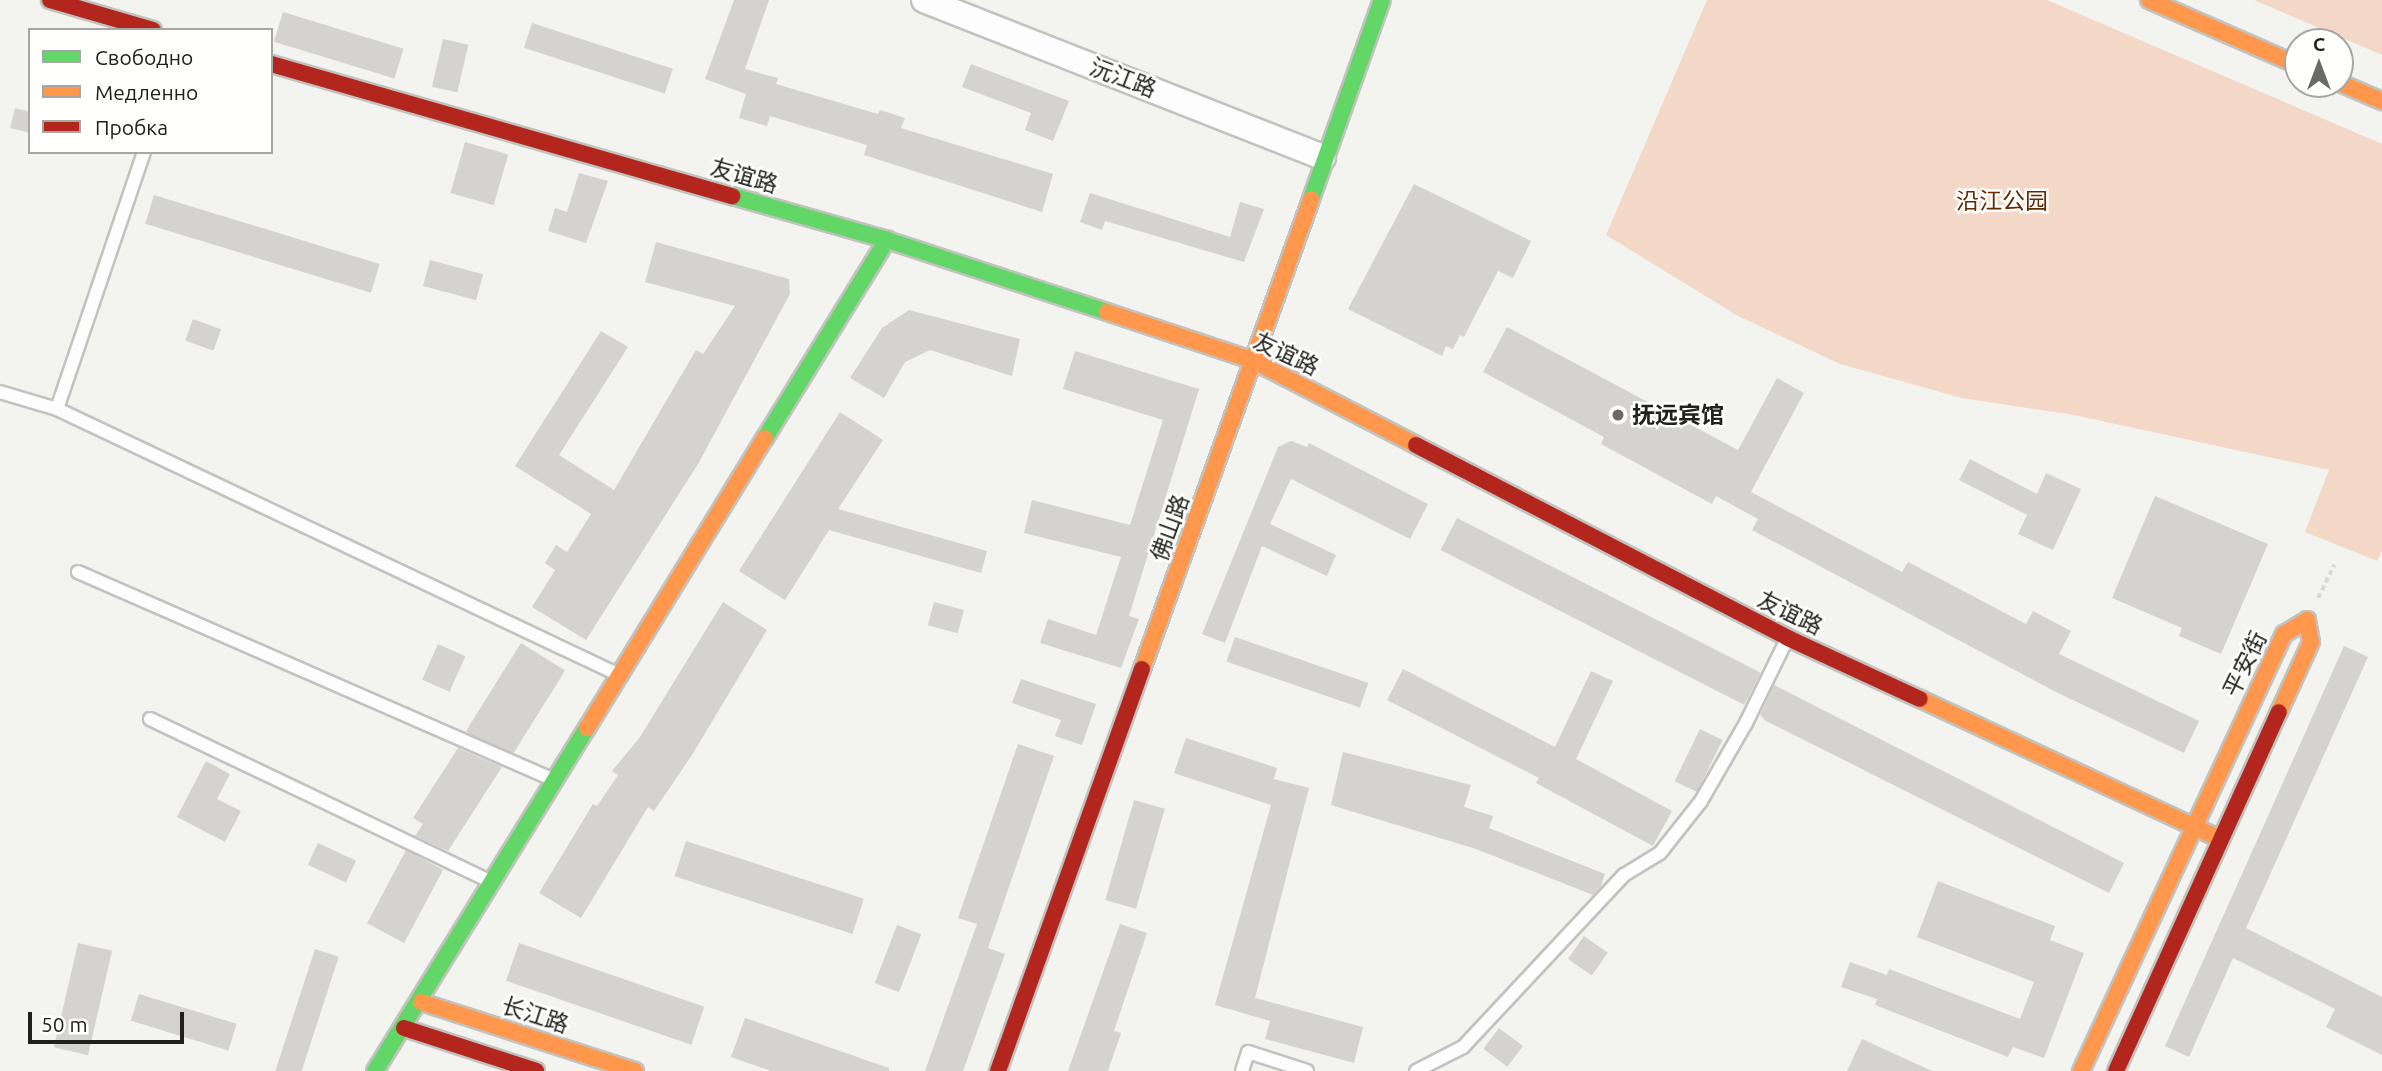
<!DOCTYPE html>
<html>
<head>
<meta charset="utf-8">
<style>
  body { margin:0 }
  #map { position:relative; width:2382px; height:1071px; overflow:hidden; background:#f3f3ef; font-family:Ubuntu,"Noto Sans SC",sans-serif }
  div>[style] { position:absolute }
  .green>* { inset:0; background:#f4d8c7 }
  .building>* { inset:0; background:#d4d3d0; transform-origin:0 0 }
  .path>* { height:3.5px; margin-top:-1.75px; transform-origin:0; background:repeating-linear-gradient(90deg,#d7d7d6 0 5px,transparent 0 8.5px) }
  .roads { filter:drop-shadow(2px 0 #c2c2bf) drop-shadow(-2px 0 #c2c2bf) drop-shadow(0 2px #c2c2bf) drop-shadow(0 -2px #c2c2bf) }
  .lane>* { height:12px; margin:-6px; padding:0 6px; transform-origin:6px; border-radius:6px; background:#fdfdfd }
  .street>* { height:24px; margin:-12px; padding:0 12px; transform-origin:12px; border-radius:12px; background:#fdfdfd }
  .fast>* { height:16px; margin:-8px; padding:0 8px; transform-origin:8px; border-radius:8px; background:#63d668 }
  .slow>* { height:16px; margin:-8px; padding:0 8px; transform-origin:8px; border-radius:8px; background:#ff974d }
  .jam>* { height:16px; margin:-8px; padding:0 8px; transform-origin:8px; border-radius:8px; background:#b3261e }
  .dots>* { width:19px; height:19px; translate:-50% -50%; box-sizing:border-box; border:4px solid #fffffe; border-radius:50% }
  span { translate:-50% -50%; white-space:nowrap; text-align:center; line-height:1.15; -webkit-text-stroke:5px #fffffe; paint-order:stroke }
  .street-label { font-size:23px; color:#20201e }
  .park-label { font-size:23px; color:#632b00 }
  .poi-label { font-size:23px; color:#20201e; font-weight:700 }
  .left { translate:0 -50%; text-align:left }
  .legend { position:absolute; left:28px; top:28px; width:245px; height:126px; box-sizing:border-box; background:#fffffe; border:2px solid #a6a6a4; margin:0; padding:9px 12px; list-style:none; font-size:21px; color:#20201e }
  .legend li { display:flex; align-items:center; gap:14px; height:35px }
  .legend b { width:35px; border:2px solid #a6a6a4 }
  .north { position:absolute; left:2284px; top:28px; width:70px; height:70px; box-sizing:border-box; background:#fffffe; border:2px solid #a6a6a4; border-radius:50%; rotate:0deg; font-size:19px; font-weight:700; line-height:28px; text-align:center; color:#20201e }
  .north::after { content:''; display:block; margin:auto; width:24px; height:32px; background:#6a6a67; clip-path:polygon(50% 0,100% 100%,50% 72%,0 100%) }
  .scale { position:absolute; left:28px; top:1012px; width:156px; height:32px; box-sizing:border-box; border:4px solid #20201e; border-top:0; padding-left:9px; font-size:21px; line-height:24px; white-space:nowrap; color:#20201e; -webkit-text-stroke:5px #fffffe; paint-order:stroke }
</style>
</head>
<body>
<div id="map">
  <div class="green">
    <i style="clip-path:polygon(1707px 0,2047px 0,2382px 144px,2382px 551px,2377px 561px,2305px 532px,2329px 470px,2074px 415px,1962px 398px,1840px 364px,1738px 316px,1606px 235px)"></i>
    <i style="clip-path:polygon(2254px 0,2382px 0,2382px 55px)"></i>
  </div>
  <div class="building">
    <i style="clip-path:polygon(734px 0,769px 0,745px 69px,778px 78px,776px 84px,878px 114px,880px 110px,905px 118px,901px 128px,1053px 174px,1042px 212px,864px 155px,867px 145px,770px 116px,767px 126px,739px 118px,746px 94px,705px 79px)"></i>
    <i style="left:283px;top:12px;width:126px;height:31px;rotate:17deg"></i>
    <i style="left:532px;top:23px;width:148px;height:26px;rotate:18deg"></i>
    <i style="left:443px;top:39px;width:26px;height:49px;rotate:13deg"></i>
    <i style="clip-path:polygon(971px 64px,1069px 101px,1053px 141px,1025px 130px,1031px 113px,962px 87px)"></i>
    <i style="clip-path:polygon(15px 108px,30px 112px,30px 133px,10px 128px)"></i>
    <i style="left:465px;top:142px;width:45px;height:53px;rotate:16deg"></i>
    <i style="clip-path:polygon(579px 173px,608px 181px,586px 243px,548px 231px,555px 208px,567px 212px)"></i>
    <i style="clip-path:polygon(1414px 184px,1531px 241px,1513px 278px,1498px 271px,1464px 337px,1460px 335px,1453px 349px,1446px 346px,1442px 356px,1348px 309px)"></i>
    <i style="clip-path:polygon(1090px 193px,1230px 237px,1240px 202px,1264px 209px,1244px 262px,1105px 221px,1102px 230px,1080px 222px)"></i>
    <i style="left:154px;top:195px;width:236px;height:30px;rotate:17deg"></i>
    <i style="clip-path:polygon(656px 242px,789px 279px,790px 294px,698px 464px,586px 640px,532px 607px,555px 570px,545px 563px,556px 545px,567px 552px,591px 514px,515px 466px,601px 331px,628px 347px,559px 455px,614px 490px,696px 350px,703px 354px,735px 306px,645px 282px)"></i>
    <i style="left:430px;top:260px;width:55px;height:27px;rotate:15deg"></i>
    <i style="clip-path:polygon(909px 310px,1020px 339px,1012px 376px,930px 350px,905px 362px,884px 398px,850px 378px,882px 328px)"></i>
    <i style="left:193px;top:319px;width:30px;height:23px;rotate:20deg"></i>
    <i style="clip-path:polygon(1507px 327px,1738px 450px,1777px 378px,1804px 393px,1751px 492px,1902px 572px,1908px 562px,2026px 624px,2033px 611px,2071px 631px,2059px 654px,2199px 721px,2184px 753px,2058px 693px,1752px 530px,1758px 519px,1716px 496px,1712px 504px,1601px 444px,1604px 437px,1483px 372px)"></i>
    <i style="clip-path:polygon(1075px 351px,1199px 389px,1129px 616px,1139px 619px,1121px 668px,1040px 643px,1048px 619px,1096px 635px,1121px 557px,1024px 533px,1032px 500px,1130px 525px,1163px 420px,1063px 389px)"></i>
    <i style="clip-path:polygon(840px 412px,883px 440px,838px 509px,987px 551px,981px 573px,829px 530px,785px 600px,739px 571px)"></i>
    <i style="clip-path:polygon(1291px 441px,1307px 447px,1309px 443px,1428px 504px,1410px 539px,1291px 479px,1270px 524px,1336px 555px,1327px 576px,1262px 546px,1225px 643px,1202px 634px,1278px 447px)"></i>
    <i style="clip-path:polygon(1970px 459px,2037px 494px,2046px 473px,2081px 489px,2053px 550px,2018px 534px,2027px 515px,1959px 480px)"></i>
    <i style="clip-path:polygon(2155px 496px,2268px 544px,2221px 654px,2179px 636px,2182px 628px,2112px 598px)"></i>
    <i style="left:1457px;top:518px;width:341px;height:36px;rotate:27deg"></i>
    <i style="clip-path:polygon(723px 602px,767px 630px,692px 755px,654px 811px,648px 807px,581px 918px,539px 893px,593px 804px,597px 806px,618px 775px,612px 771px,640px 737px)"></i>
    <i style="left:934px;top:602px;width:31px;height:24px;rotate:15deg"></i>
    <i style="left:1235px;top:637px;width:141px;height:26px;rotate:19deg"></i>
    <i style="left:521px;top:643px;width:52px;height:104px;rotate:32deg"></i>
    <i style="left:438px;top:644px;width:30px;height:39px;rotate:24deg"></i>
    <i style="clip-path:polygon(2344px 646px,2368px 657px,2246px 928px,2382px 997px,2382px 1055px,2326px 1027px,2335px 1009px,2233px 958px,2189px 1057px,2165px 1046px)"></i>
    <i style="clip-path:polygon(1403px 669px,1555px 747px,1591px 671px,1613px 681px,1576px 759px,1672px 811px,1653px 846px,1536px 783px,1539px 778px,1387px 700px)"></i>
    <i style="clip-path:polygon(1021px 679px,1096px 704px,1082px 745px,1055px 736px,1061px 720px,1012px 703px)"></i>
    <i style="clip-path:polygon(1774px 685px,2124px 863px,2109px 893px,1766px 721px,1760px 715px)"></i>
    <i style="left:1700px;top:729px;width:25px;height:58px;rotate:26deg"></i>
    <i style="clip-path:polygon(1186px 738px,1277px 768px,1274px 779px,1309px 788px,1255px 998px,1363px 1027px,1354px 1063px,1265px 1039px,1270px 1021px,1215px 1005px,1271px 805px,1174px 773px)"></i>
    <i style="clip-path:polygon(1018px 744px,1054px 756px,988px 948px,1005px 954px,963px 1071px,925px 1071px,977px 924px,958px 918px)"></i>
    <i style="clip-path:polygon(458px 748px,502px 767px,448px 851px,415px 836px,423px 824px,413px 818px)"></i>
    <i style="clip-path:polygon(1343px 752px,1471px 785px,1464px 807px,1493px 816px,1489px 828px,1605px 874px,1601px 886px,1593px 895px,1476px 849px,1331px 805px)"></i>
    <i style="clip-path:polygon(206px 761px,230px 774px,217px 799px,241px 811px,225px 842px,177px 817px)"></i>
    <i style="left:1134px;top:800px;width:32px;height:104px;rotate:16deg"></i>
    <i style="left:686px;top:841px;width:187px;height:37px;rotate:18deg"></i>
    <i style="left:318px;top:843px;width:42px;height:24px;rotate:25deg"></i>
    <i style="left:406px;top:850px;width:42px;height:83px;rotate:28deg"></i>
    <i style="clip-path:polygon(1938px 881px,2055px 926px,2050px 940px,2084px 953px,2044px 1058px,2013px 1047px,2008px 1057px,1875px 1005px,1877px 999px,1841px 987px,1850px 962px,1887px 975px,1889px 969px,2020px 1019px,2034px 982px,1917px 937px)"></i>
    <i style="clip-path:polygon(1120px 924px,1147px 933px,1114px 1031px,1121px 1033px,1108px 1071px,1068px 1071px)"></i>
    <i style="left:897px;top:925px;width:26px;height:62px;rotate:21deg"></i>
    <i style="left:1584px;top:936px;width:29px;height:28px;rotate:35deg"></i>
    <i style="left:78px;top:943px;width:35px;height:107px;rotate:13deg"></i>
    <i style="left:519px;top:943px;width:196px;height:40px;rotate:19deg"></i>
    <i style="left:315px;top:949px;width:25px;height:129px;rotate:18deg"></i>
    <i style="left:139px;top:994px;width:102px;height:28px;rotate:17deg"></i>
    <i style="clip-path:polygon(745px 1018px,889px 1068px,889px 1071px,771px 1071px,731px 1057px)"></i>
    <i style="left:1499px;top:1028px;width:30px;height:26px;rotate:37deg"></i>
    <i style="clip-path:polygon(1862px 1039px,1932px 1071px,1847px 1071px)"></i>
  </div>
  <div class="path">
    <i style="left:2318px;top:598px;width:37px;rotate:-64deg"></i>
  </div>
  <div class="roads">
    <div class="lane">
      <i style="left:0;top:392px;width:59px;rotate:16.6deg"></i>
      <i style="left:57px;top:409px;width:620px;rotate:25.32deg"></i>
      <i style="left:57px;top:409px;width:271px;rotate:-71.3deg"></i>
      <i style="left:78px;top:572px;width:517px;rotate:23.59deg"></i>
      <i style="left:150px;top:719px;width:377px;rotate:25.5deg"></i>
      <i style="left:1242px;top:1071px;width:20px;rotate:-72deg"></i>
      <i style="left:1248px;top:1052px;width:62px;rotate:17.9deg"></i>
      <i style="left:1416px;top:1071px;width:53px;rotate:-27.1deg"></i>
      <i style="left:1463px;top:1047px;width:236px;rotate:-46.9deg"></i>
      <i style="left:1624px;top:875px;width:42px;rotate:-31.4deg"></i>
      <i style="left:1660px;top:853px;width:66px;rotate:-51.7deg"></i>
      <i style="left:1701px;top:801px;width:90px;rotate:-60deg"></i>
      <i style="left:1746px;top:723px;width:93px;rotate:-64deg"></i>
    </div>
    <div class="street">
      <i style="left:924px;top:0;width:429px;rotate:21.5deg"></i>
    </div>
    <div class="fast">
      <i style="left:732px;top:196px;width:161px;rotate:15.8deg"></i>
      <i style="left:887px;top:240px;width:231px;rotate:18.1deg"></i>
      <i style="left:1311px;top:199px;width:211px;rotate:-70.4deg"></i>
      <i style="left:765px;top:438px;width:233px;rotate:-58.4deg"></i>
      <i style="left:375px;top:1071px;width:403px;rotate:-58.3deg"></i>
    </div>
    <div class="slow">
      <i style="left:2149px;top:0;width:163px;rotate:23.6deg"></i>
      <i style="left:2340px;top:83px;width:46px;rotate:23.2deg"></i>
      <i style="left:1107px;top:312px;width:155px;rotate:18.4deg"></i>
      <i style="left:1254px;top:361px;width:182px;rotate:27.4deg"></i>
      <i style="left:1142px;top:669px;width:499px;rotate:-70.2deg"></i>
      <i style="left:1920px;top:699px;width:331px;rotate:25deg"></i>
      <i style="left:587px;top:728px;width:340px;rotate:-58.5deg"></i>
      <i style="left:421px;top:1002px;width:225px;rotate:17.9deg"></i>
      <i style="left:2081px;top:1071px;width:482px;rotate:-65.1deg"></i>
      <i style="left:2284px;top:634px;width:27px;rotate:-31deg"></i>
      <i style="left:2307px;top:620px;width:22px;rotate:80deg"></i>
      <i style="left:2311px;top:642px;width:77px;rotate:114.6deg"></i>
    </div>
    <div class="jam">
      <i style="left:50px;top:0;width:107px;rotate:16.2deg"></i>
      <i style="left:271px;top:64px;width:480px;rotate:16deg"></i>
      <i style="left:1416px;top:445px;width:419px;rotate:27.4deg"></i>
      <i style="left:1788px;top:638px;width:145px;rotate:24.8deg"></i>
      <i style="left:404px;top:1028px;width:139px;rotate:18deg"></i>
      <i style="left:998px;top:1071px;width:427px;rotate:-70.3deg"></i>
      <i style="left:2116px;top:1071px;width:394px;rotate:-65.6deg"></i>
    </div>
  </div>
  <div class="dots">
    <i style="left:1618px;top:415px;background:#6a6a67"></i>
  </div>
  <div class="street-label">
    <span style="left:1123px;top:78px;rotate:21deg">沅江路</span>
    <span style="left:744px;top:176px;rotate:16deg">友谊路</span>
    <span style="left:1286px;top:354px;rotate:25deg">友谊路</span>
    <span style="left:1170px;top:528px;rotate:-70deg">佛山路</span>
    <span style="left:1790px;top:613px;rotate:26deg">友谊路</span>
    <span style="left:2245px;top:664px;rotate:-64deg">平安街</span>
    <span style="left:535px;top:1015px;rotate:18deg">长江路</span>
  </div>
  <div class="park-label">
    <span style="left:2002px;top:201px">沿江公园</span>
  </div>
  <div class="poi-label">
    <span class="left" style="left:1632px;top:415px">抚远宾馆</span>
  </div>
  <ul class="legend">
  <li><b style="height:9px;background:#63d668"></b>Свободно</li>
  <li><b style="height:9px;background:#ff974d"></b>Медленно</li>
  <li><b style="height:9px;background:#b3261e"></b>Пробка</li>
  </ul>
  <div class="north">С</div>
  <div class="scale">50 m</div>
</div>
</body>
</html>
